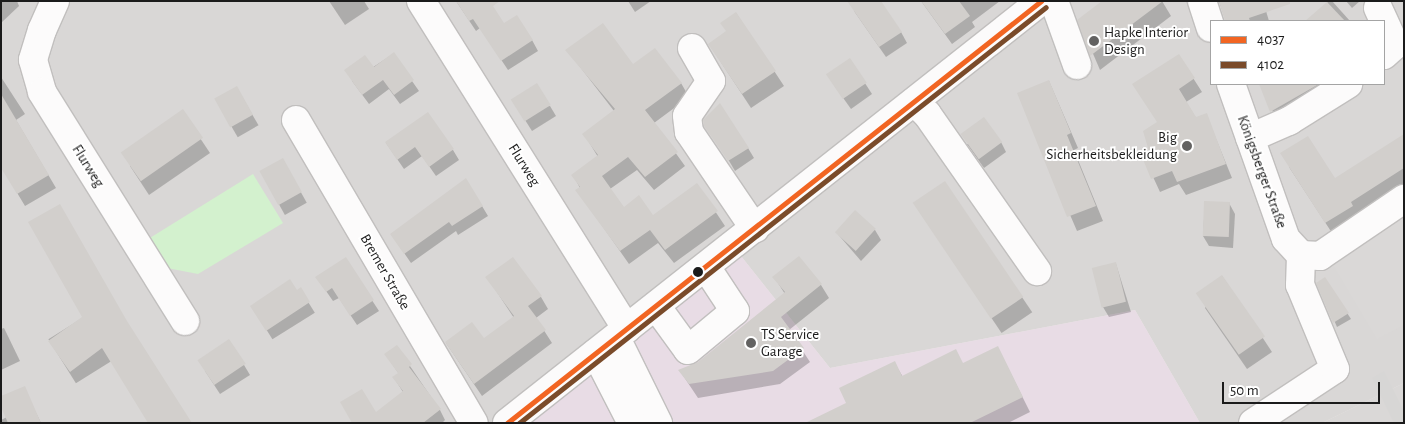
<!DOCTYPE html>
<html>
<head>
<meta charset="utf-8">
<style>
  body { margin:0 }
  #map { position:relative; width:1405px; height:424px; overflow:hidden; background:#eae7e4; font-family:"Alegreya Sans",sans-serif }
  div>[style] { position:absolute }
  .residential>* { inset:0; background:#d9d7d6 }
  .industrial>* { inset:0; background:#e8dce5 }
  .park>* { inset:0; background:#d3f1ce }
  .parking>* { inset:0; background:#dad8d7 }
  .pier>* { inset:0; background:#d7d6d5 }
  .shadow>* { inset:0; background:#0003; transform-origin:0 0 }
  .building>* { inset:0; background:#d2cfcc; transform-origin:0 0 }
  .roads { filter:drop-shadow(1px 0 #c1bfbe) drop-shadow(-1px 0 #c1bfbe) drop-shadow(0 1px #c1bfbe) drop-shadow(0 -1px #c1bfbe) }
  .minor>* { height:28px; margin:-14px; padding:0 14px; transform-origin:14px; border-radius:14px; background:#fcfbfb }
  .bus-1>* { height:5px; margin:-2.5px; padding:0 2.5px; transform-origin:2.5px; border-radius:2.5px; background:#f26522 }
  .bus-2>* { height:5px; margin:-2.5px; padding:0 2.5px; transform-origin:2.5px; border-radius:2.5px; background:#7a4b2a }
  .dots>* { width:14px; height:14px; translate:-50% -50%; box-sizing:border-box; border:2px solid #fff; border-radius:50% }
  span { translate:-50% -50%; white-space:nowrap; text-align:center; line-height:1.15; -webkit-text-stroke:4px #fff; paint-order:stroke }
  .poi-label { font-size:15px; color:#1b1b1b }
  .left { translate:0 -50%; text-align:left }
  .right { translate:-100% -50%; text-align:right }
  .street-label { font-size:15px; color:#1b1b1b }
  .frame { position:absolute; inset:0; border:2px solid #1b1b1b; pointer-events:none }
  .legend { position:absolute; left:1210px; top:20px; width:175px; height:65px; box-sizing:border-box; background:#fff; border:1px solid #a4a4a4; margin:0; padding:6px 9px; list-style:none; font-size:15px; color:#1b1b1b }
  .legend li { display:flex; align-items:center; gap:10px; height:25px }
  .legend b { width:25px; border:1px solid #a4a4a4 }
  .scale { position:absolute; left:1222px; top:382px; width:158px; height:22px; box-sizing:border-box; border:2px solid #1b1b1b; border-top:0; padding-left:6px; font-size:15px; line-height:18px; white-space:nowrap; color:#1b1b1b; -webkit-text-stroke:4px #fff; paint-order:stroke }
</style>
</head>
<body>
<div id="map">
  <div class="residential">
    <i style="clip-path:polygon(evenodd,1px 1px,1404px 1px,1404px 383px,1322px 423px,1200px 423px,1135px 310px,830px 368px,733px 246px,507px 423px,1px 423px,1px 1px,1211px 21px,1384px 21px,1384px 84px,1211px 84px,1211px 21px)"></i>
  </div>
  <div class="industrial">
    <i style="clip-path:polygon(733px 246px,830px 368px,1135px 310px,1200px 423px,507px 423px)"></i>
  </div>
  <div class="park">
    <i style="clip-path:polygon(253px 174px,283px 223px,198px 274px,162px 267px,145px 241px)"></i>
  </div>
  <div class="parking">
    <i style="clip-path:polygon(1404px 199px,1404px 325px,1377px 339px,1325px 251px)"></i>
    <i style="clip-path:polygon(1404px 383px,1404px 423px,1322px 423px)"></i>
  </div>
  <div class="pier">
    <i style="clip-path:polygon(1384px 371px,1404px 411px,1404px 423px,1394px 423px,1372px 378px)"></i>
  </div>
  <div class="shadow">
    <i style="clip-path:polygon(1px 1px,17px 1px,19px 6px,1px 23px)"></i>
    <i style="clip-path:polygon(329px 1px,364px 1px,369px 9px,345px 25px)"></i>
    <i style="clip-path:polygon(456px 1px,532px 40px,538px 51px,508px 70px,480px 28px,476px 31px)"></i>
    <i style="clip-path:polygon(628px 1px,651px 1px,635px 12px)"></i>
    <i style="clip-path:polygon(921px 1px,1000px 1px,972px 22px,975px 27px,952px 44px)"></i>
    <i style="clip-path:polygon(1162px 1px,1171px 16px,1100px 70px,1079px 21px)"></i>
    <i style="clip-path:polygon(1219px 1px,1263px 1px,1269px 21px,1226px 21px)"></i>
    <i style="clip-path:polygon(1329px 1px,1332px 1px,1350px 21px,1319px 21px,1315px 14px)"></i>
    <i style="clip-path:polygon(1346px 1px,1360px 1px,1352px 8px)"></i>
    <i style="clip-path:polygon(854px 11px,901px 32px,907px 43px,886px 57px)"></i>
    <i style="clip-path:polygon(736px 13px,784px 86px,751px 108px,709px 44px,727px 32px)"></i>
    <i style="clip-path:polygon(567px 50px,633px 66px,681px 83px,689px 97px,654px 123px,685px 166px,654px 190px,637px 170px,610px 189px,624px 208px,653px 216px,697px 184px,725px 226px,674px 263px,658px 243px,629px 264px,577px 190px,580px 188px,573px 175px,598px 157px,584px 134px,614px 111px)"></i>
    <i style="clip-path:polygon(393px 54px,419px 91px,400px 104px,389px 89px,369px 104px,352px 81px)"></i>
    <i style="clip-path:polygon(1179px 56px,1202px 92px,1186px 102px,1196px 118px,1206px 114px,1232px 178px,1186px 195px,1179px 184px,1160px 192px,1142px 153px,1150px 149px)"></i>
    <i style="clip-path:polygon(850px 60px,872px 94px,851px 109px,834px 85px)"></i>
    <i style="clip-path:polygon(1px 77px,25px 114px,16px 120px,56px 188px,25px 206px,1px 166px)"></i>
    <i style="clip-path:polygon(1049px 81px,1078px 148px,1074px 150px,1103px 221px,1077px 231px,1018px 94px)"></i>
    <i style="clip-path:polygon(1261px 84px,1349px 84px,1279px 126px)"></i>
    <i style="left:237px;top:88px;width:43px;height:24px;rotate:60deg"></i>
    <i style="clip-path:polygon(550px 106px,556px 116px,532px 131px,518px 109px)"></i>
    <i style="clip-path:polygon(182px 111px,210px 153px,149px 195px,130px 166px)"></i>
    <i style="clip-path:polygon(705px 120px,748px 148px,754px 158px,735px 171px)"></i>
    <i style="clip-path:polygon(1404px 136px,1404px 186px,1334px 236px,1289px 167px,1335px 180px)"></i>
    <i style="clip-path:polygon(1001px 142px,1006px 152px,984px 168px,967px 144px)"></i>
    <i style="clip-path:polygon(386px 143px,453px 150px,459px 160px,436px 176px,422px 156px,404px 169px)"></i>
    <i style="left:283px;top:160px;width:49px;height:25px;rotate:61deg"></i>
    <i style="left:945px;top:183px;width:156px;height:37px;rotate:56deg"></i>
    <i style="clip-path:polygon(1205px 202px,1229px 203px,1235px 214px,1233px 248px,1209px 246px,1203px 236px)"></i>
    <i style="clip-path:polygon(482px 206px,488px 216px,458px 235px,456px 231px,411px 263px,391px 234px)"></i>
    <i style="clip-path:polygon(875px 230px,881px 240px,861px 261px,836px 232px)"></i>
    <i style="clip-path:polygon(345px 259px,379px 311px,357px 325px,339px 298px,333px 301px,317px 278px)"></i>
    <i style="clip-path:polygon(1116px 264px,1131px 312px,1109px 317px,1103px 307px)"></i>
    <i style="clip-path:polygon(1222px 276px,1272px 352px,1247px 369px,1205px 308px)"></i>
    <i style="clip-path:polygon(487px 277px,541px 297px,548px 309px,536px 318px,552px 343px,482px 396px,446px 343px,484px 340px,514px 318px)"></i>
    <i style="clip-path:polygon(774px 277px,821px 285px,829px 298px,789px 330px,810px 362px,780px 384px,698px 398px,680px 371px,699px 363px,785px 294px)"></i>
    <i style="clip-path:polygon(1325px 279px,1351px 319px,1337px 327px,1318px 283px)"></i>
    <i style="left:300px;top:289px;width:28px;height:50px;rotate:58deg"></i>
    <i style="left:84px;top:317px;width:52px;height:42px;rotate:58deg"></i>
    <i style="clip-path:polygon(4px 328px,20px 361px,1px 370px,1px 329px)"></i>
    <i style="clip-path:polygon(397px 347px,440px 410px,445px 420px,442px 423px,354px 423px,375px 414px,403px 392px,394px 378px,399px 374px,386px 355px)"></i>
    <i style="clip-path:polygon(894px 362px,903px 377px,963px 364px,1005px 362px,1030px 412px,1008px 423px,808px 423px,848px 403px)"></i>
    <i style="clip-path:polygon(244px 365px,250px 375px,220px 394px,205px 371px)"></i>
    <i style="clip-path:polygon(24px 388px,41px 423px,1px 423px,1px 420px,7px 417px)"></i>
  </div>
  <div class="building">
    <i style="clip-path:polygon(456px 1px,500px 1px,493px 6px,504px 23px,517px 15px,533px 40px,501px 61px,473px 19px,469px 21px)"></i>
    <i style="clip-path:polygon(847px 1px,881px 1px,902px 32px,879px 47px)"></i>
    <i style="clip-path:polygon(921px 1px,959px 1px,970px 16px,945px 34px)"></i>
    <i style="clip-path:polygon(1102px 1px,1163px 1px,1090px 56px,1077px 20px)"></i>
    <i style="clip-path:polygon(1219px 1px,1290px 1px,1290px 4px,1249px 18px,1250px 21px,1225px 21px)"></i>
    <i style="clip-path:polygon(1327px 2px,1345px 21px,1305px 21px)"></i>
    <i style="clip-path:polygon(736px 12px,776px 71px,742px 94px,708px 44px,726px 31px,720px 23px)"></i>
    <i style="clip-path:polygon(603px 23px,633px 64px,655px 48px,682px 83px,645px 110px,678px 152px,645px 177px,628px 157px,602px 176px,624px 207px,639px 195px,653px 215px,697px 183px,718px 211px,665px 250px,650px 230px,620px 251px,575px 190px,580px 187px,571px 175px,598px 155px,582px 134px,615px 109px,565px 50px)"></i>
    <i style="clip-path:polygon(394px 52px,414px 80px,394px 95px,383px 80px,362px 95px,344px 70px,365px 55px,374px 67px)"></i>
    <i style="clip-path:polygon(1179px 54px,1195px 78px,1179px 89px,1196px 117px,1207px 113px,1226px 164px,1177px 182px,1172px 171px,1151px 179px,1140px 152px,1148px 148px,1143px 131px,1157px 122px,1132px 84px)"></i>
    <i style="left:850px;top:58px;width:30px;height:29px;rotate:56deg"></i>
    <i style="clip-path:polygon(1049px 80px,1071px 133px,1067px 135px,1096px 206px,1067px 217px,1017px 93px)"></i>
    <i style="left:537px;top:83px;width:26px;height:31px;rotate:58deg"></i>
    <i style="clip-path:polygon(1259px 84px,1319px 84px,1270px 112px)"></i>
    <i style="left:237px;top:86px;width:33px;height:26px;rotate:61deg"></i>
    <i style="clip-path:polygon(1px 94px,49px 175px,17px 194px,1px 168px)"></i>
    <i style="clip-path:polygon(720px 103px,749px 148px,728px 161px,704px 126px,703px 120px)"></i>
    <i style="left:183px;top:109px;width:35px;height:76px;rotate:55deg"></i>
    <i style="clip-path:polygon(428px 112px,454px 149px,429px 167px,415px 147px,397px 160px,385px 142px)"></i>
    <i style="left:984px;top:117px;width:31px;height:29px;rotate:54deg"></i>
    <i style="clip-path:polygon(1404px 134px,1404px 168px,1351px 202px,1353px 206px,1325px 223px,1280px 153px,1308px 136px,1335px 178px)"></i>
    <i style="left:283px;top:158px;width:39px;height:27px;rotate:61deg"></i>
    <i style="clip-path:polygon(466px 178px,483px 206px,452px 226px,449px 222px,404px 254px,390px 234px)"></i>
    <i style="left:945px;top:181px;width:140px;height:39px;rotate:56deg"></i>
    <i style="left:1204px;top:201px;width:26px;height:35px;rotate:2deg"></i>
    <i style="clip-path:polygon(60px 204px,127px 321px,192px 423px,148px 423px,102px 348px,70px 372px,48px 341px,82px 317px,28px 222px)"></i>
    <i style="left:855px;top:210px;width:28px;height:30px;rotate:42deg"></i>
    <i style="clip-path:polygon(799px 256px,822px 284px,781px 317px,804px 348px,773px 371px,689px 384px,678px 370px,698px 362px,785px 292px,772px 277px)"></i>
    <i style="clip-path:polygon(346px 257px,374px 300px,350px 316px,332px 288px,326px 292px,315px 277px)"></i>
    <i style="clip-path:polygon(513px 257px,542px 296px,528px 306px,546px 330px,474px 384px,445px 342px,472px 322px,484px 338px,514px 316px,485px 277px)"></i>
    <i style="left:1116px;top:262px;width:41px;height:25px;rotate:76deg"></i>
    <i style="left:1222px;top:275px;width:75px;height:32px;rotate:55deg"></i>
    <i style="clip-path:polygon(1325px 277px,1349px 313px,1333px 323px,1316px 283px)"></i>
    <i style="clip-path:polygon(290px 279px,297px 290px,301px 287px,310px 302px,266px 331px,250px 306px)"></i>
    <i style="left:229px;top:339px;width:30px;height:38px;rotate:56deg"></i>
    <i style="clip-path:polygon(397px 345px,412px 364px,409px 367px,441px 409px,423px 423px,352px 423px,340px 402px,362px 389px,376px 412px,403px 391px,392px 377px,398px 373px,384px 354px)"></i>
    <i style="clip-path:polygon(998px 346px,1023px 397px,970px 423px,805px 423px,846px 403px,839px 388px,895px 361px,902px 376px,956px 349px,963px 363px)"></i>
    <i style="clip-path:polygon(25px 386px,41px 423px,8px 423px,1px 407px,1px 396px)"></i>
  </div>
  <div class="roads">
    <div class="minor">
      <i style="left:55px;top:1px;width:32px;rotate:114deg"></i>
      <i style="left:42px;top:30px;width:31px;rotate:107deg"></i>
      <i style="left:33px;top:60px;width:33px;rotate:74deg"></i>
      <i style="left:42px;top:92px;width:270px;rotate:58deg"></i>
      <i style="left:421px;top:1px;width:387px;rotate:57.9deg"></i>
      <i style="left:1054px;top:1px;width:68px;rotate:70.2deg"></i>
      <i style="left:1202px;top:1px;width:28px;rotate:72deg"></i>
      <i style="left:1378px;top:8px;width:41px;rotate:65.3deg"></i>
      <i style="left:1395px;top:45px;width:15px;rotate:138deg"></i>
      <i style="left:692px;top:48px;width:38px;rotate:60deg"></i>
      <i style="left:711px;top:81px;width:42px;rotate:124.4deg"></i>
      <i style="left:687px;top:116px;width:16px;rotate:83deg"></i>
      <i style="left:689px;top:132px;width:117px;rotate:55.8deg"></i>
      <i style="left:1231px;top:84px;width:164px;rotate:70.5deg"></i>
      <i style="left:1286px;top:239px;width:22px;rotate:47deg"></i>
      <i style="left:914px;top:102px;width:18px;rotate:43deg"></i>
      <i style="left:927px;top:114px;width:192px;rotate:55deg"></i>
      <i style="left:296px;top:120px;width:351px;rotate:59.6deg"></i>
      <i style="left:1250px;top:138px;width:43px;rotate:-23.6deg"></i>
      <i style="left:1289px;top:121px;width:70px;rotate:-32.1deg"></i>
      <i style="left:1301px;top:255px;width:19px;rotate:3deg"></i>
      <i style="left:1320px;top:256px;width:102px;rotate:-34.2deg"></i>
      <i style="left:656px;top:306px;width:54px;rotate:54deg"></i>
      <i style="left:688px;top:350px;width:61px;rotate:-39.7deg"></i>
      <i style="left:735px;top:311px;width:53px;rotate:-123.4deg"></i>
      <i style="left:616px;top:338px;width:95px;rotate:63.7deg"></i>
      <i style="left:596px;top:353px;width:79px;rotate:62.8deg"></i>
      <i style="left:507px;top:423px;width:681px;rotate:-38.32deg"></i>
      <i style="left:1253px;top:423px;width:98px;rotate:-33.4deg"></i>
      <i style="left:1335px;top:369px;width:91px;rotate:-112.6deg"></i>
      <i style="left:1300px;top:285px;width:30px;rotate:-88deg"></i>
    </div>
  </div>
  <div class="bus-1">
    <i style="left:507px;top:423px;width:681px;rotate:-38.32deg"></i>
  </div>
  <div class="bus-2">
    <i style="left:519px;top:423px;width:671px;rotate:-38.29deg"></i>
  </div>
  <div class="dots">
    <i style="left:1094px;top:41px;background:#636261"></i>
    <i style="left:1187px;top:146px;background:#636261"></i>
    <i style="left:698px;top:272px;background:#1b1b1b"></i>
    <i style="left:751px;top:343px;background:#636261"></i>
  </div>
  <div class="poi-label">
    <span class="left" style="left:1104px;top:41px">Hapke Interior<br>Design</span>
    <span class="right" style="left:1177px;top:146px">Big<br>Sicherheitsbekleidung</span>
    <span class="left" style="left:761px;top:343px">TS Service<br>Garage</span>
  </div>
  <div class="street-label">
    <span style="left:524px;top:165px;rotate:58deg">Flurweg</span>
    <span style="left:88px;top:166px;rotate:58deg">Flurweg</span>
    <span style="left:1262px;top:172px;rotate:70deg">Königsberger Straße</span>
    <span style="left:385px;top:272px;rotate:60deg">Bremer Straße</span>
  </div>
  <div class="frame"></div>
  <ul class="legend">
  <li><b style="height:6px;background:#f26522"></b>4037</li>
  <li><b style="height:6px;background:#7a4b2a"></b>4102</li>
  </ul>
  <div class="scale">50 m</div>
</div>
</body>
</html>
